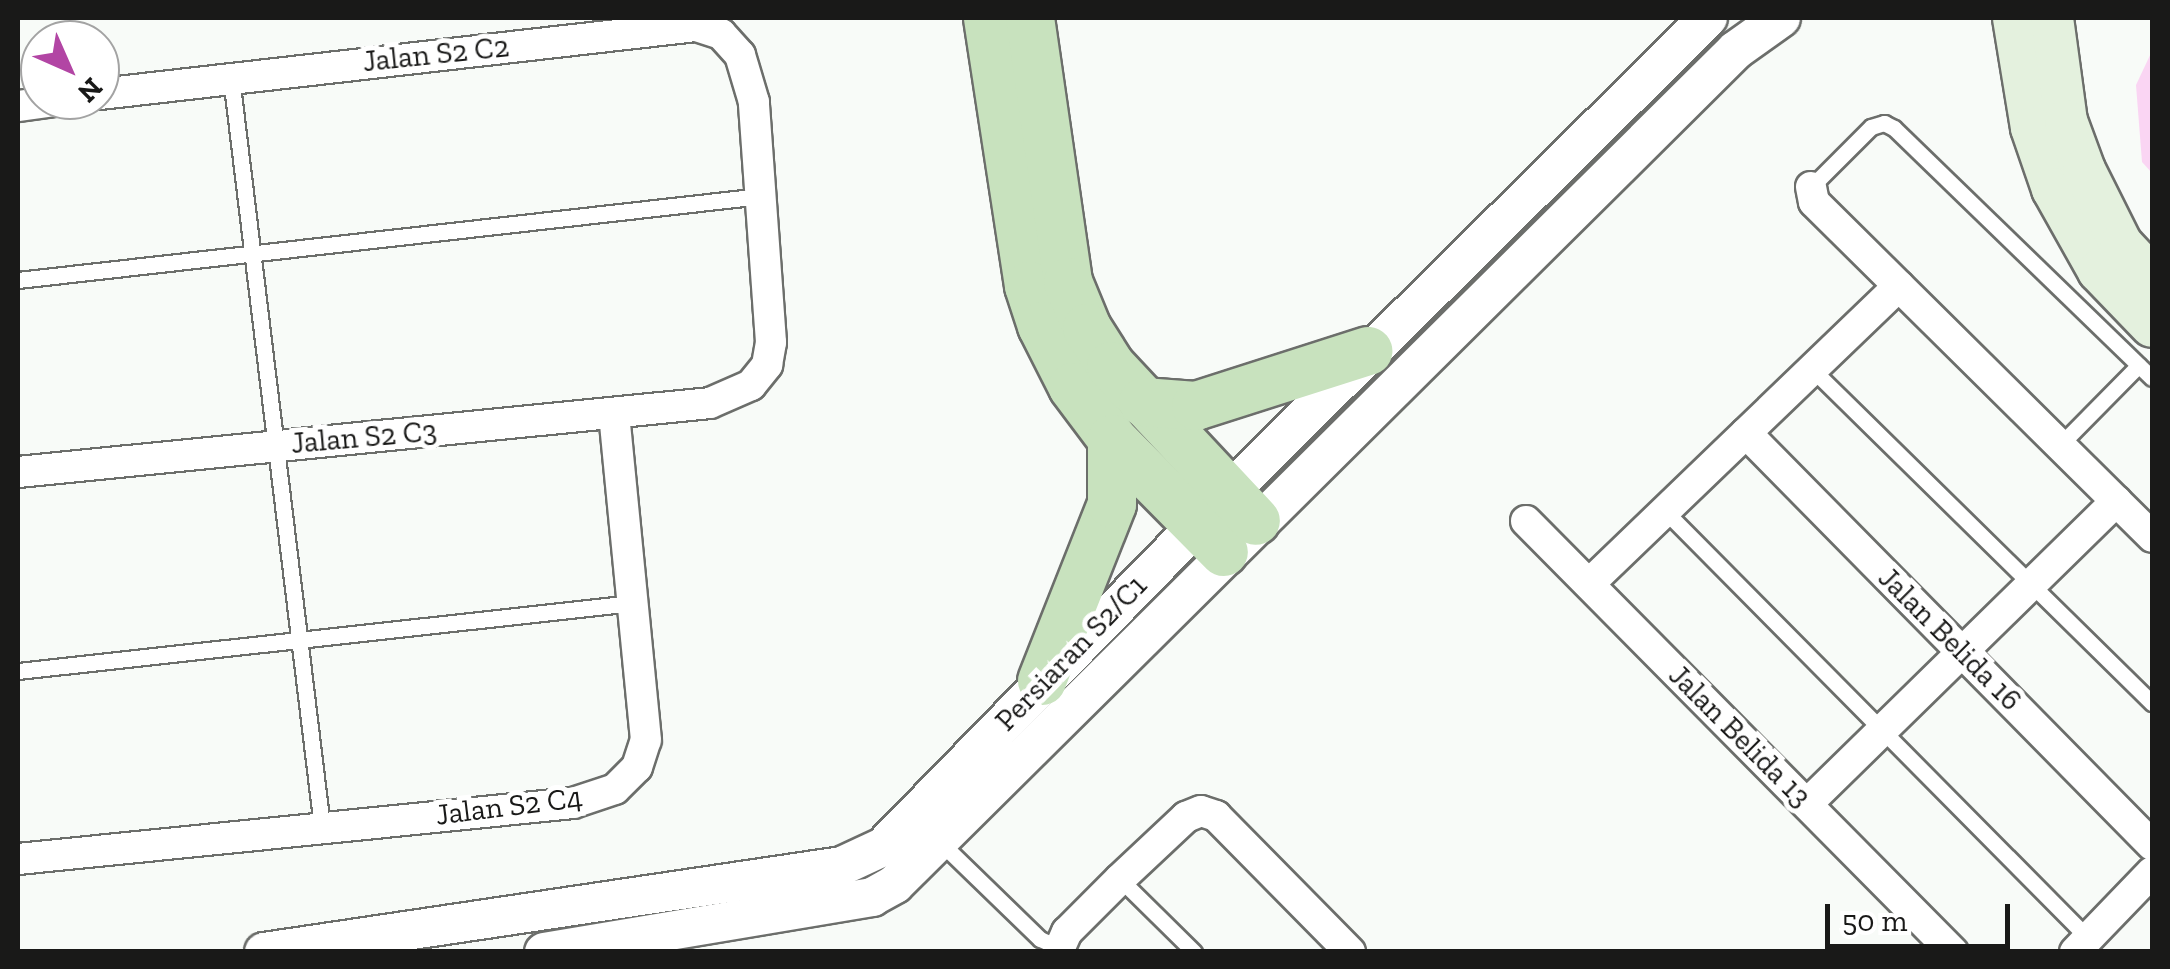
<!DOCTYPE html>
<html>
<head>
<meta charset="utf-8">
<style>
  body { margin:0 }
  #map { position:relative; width:2170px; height:969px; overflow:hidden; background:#f8fbf8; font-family:"Zilla Slab",serif }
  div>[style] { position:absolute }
  .green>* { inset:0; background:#fad5f3 }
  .roads { filter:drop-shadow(2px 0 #6c6e6b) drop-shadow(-2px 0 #6c6e6b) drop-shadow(0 2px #6c6e6b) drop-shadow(0 -2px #6c6e6b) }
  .service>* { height:15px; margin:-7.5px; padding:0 7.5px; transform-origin:7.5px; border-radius:7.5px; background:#fff }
  .minor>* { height:30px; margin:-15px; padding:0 15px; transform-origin:15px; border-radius:15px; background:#fff }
  .tertiary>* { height:38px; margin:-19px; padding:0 19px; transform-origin:19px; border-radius:19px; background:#fff }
  .secondary>* { height:42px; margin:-21px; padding:0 21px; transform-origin:21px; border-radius:21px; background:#e4f1de }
  .primary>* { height:48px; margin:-24px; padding:0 24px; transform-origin:24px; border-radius:24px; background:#c8e2be }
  span { translate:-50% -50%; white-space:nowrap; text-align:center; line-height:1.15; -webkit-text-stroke:10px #fff; paint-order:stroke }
  .street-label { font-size:30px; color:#191918 }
  .frame { position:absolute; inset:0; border:20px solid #191918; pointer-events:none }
  .north { position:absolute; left:20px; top:20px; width:100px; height:100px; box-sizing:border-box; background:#fff; border:2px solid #a3a3a3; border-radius:50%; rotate:135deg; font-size:28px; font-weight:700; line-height:40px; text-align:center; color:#191918 }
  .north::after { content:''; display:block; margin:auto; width:35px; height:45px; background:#b245a4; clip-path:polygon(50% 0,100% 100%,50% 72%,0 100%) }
  .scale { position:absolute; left:1825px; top:904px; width:185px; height:45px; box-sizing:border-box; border:5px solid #191918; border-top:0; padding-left:12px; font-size:30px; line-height:35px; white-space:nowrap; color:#191918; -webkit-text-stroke:8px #fff; paint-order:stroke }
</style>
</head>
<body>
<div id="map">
  <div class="green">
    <i style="clip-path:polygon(2152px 51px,2152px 173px,2142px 162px,2136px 85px)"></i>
  </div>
  <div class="roads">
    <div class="service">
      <i style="left:231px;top:77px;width:756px;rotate:83.08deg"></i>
      <i style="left:1811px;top:187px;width:85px;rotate:-45deg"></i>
      <i style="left:1871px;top:127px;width:14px;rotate:-17deg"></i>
      <i style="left:1884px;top:123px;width:11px;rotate:27deg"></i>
      <i style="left:1894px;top:128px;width:359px;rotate:44.1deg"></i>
      <i style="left:18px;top:280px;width:748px;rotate:-6.45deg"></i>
      <i style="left:1812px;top:369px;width:477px;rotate:44.5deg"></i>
      <i style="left:2060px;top:445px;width:112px;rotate:-45.4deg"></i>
      <i style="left:1665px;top:511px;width:601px;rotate:45.27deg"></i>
      <i style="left:18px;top:671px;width:619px;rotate:-6.31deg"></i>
      <i style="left:941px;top:843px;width:138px;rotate:44.1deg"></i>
      <i style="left:1040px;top:939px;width:20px;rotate:24deg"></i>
      <i style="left:1120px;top:879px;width:104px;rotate:44.6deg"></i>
    </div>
    <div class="minor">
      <i style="left:18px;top:106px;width:43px;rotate:-7.9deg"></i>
      <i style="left:1811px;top:187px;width:15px;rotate:79deg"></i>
      <i style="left:1814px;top:202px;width:476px;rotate:44.7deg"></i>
      <i style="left:1746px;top:433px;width:578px;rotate:45.42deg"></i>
      <i style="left:18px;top:472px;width:695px;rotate:-5.69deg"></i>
      <i style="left:710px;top:403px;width:45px;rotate:-23.7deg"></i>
      <i style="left:751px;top:385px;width:26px;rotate:-51deg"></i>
      <i style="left:767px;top:365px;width:23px;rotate:-80deg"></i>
      <i style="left:771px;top:342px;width:241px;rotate:-94.1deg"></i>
      <i style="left:754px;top:102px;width:49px;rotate:-106.6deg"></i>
      <i style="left:740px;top:55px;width:28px;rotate:-132deg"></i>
      <i style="left:721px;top:34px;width:26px;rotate:-162deg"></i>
      <i style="left:696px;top:26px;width:600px;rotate:173.49deg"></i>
      <i style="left:1526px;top:521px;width:607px;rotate:45.27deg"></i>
      <i style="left:1589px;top:584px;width:430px;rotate:-43.9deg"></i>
      <i style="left:1807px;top:804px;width:433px;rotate:-44.4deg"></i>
      <i style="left:18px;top:859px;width:558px;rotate:-5.76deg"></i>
      <i style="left:573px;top:803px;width:44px;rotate:-18.4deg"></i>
      <i style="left:615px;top:789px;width:31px;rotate:-45deg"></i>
      <i style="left:637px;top:767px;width:28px;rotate:-72deg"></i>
      <i style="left:646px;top:740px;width:328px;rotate:-95.6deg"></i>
      <i style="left:1058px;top:952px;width:22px;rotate:-66deg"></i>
      <i style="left:1067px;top:932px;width:75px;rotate:-45deg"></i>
      <i style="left:1120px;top:879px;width:91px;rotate:-43.2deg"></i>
      <i style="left:1186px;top:817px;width:16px;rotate:-22deg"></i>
      <i style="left:1201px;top:811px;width:16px;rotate:18deg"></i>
      <i style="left:1216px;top:816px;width:191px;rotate:45.4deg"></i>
      <i style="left:2075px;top:952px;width:111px;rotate:-46.1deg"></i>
    </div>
    <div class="tertiary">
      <i style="left:264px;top:952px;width:584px;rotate:-8.46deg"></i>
      <i style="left:842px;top:866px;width:45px;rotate:-24.9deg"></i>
      <i style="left:883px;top:847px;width:494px;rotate:-45.7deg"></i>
      <i style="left:1228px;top:493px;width:675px;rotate:-44.7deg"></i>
      <i style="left:544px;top:952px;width:333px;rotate:-9.5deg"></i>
      <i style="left:872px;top:897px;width:26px;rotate:-29deg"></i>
      <i style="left:895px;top:884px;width:1184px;rotate:-44.76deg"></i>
      <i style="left:1736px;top:50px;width:55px;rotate:-35.4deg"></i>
    </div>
    <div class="secondary">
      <i style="left:2014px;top:18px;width:111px;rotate:80.7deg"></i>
      <i style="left:2032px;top:128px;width:65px;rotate:71deg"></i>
      <i style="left:2053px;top:189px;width:94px;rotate:60.7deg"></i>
      <i style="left:2099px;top:271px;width:76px;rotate:46.1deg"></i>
      <i style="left:2052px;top:18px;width:104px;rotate:82.3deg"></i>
      <i style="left:2066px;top:121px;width:52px;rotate:69.8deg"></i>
      <i style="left:2084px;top:170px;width:83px;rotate:63.4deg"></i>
      <i style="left:2121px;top:244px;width:45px;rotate:46.8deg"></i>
    </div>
    <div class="primary">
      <i style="left:988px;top:18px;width:271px;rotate:81.3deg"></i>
      <i style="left:1029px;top:286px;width:42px;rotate:72deg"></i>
      <i style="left:1042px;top:326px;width:68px;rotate:63.1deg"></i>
      <i style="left:1073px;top:387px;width:65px;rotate:53.1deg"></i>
      <i style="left:1112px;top:439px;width:159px;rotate:45.3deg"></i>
      <i style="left:1030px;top:18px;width:267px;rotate:81.8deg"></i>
      <i style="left:1068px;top:282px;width:50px;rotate:67.6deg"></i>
      <i style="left:1087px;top:328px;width:45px;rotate:57.7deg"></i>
      <i style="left:1111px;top:366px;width:212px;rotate:46.9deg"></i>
      <i style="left:1143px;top:402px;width:53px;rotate:4.3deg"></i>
      <i style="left:1196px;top:406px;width:181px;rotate:-17.7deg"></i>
      <i style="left:1042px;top:681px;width:190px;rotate:-68.4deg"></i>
      <i style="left:1112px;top:504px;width:65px;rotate:-90deg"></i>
    </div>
  </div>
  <div class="street-label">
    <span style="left:436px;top:54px;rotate:-6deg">Jalan S2 C2</span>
    <span style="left:364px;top:437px;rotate:-5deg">Jalan S2 C3</span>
    <span style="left:1950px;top:639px;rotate:45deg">Jalan Belida 16</span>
    <span style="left:1071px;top:653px;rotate:-46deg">Persiaran S2/C1</span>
    <span style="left:1740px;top:736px;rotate:45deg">Jalan Belida 13</span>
    <span style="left:509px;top:806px;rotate:-7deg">Jalan S2 C4</span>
  </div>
  <div class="frame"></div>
  <div class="north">N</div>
  <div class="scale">50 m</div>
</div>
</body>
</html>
